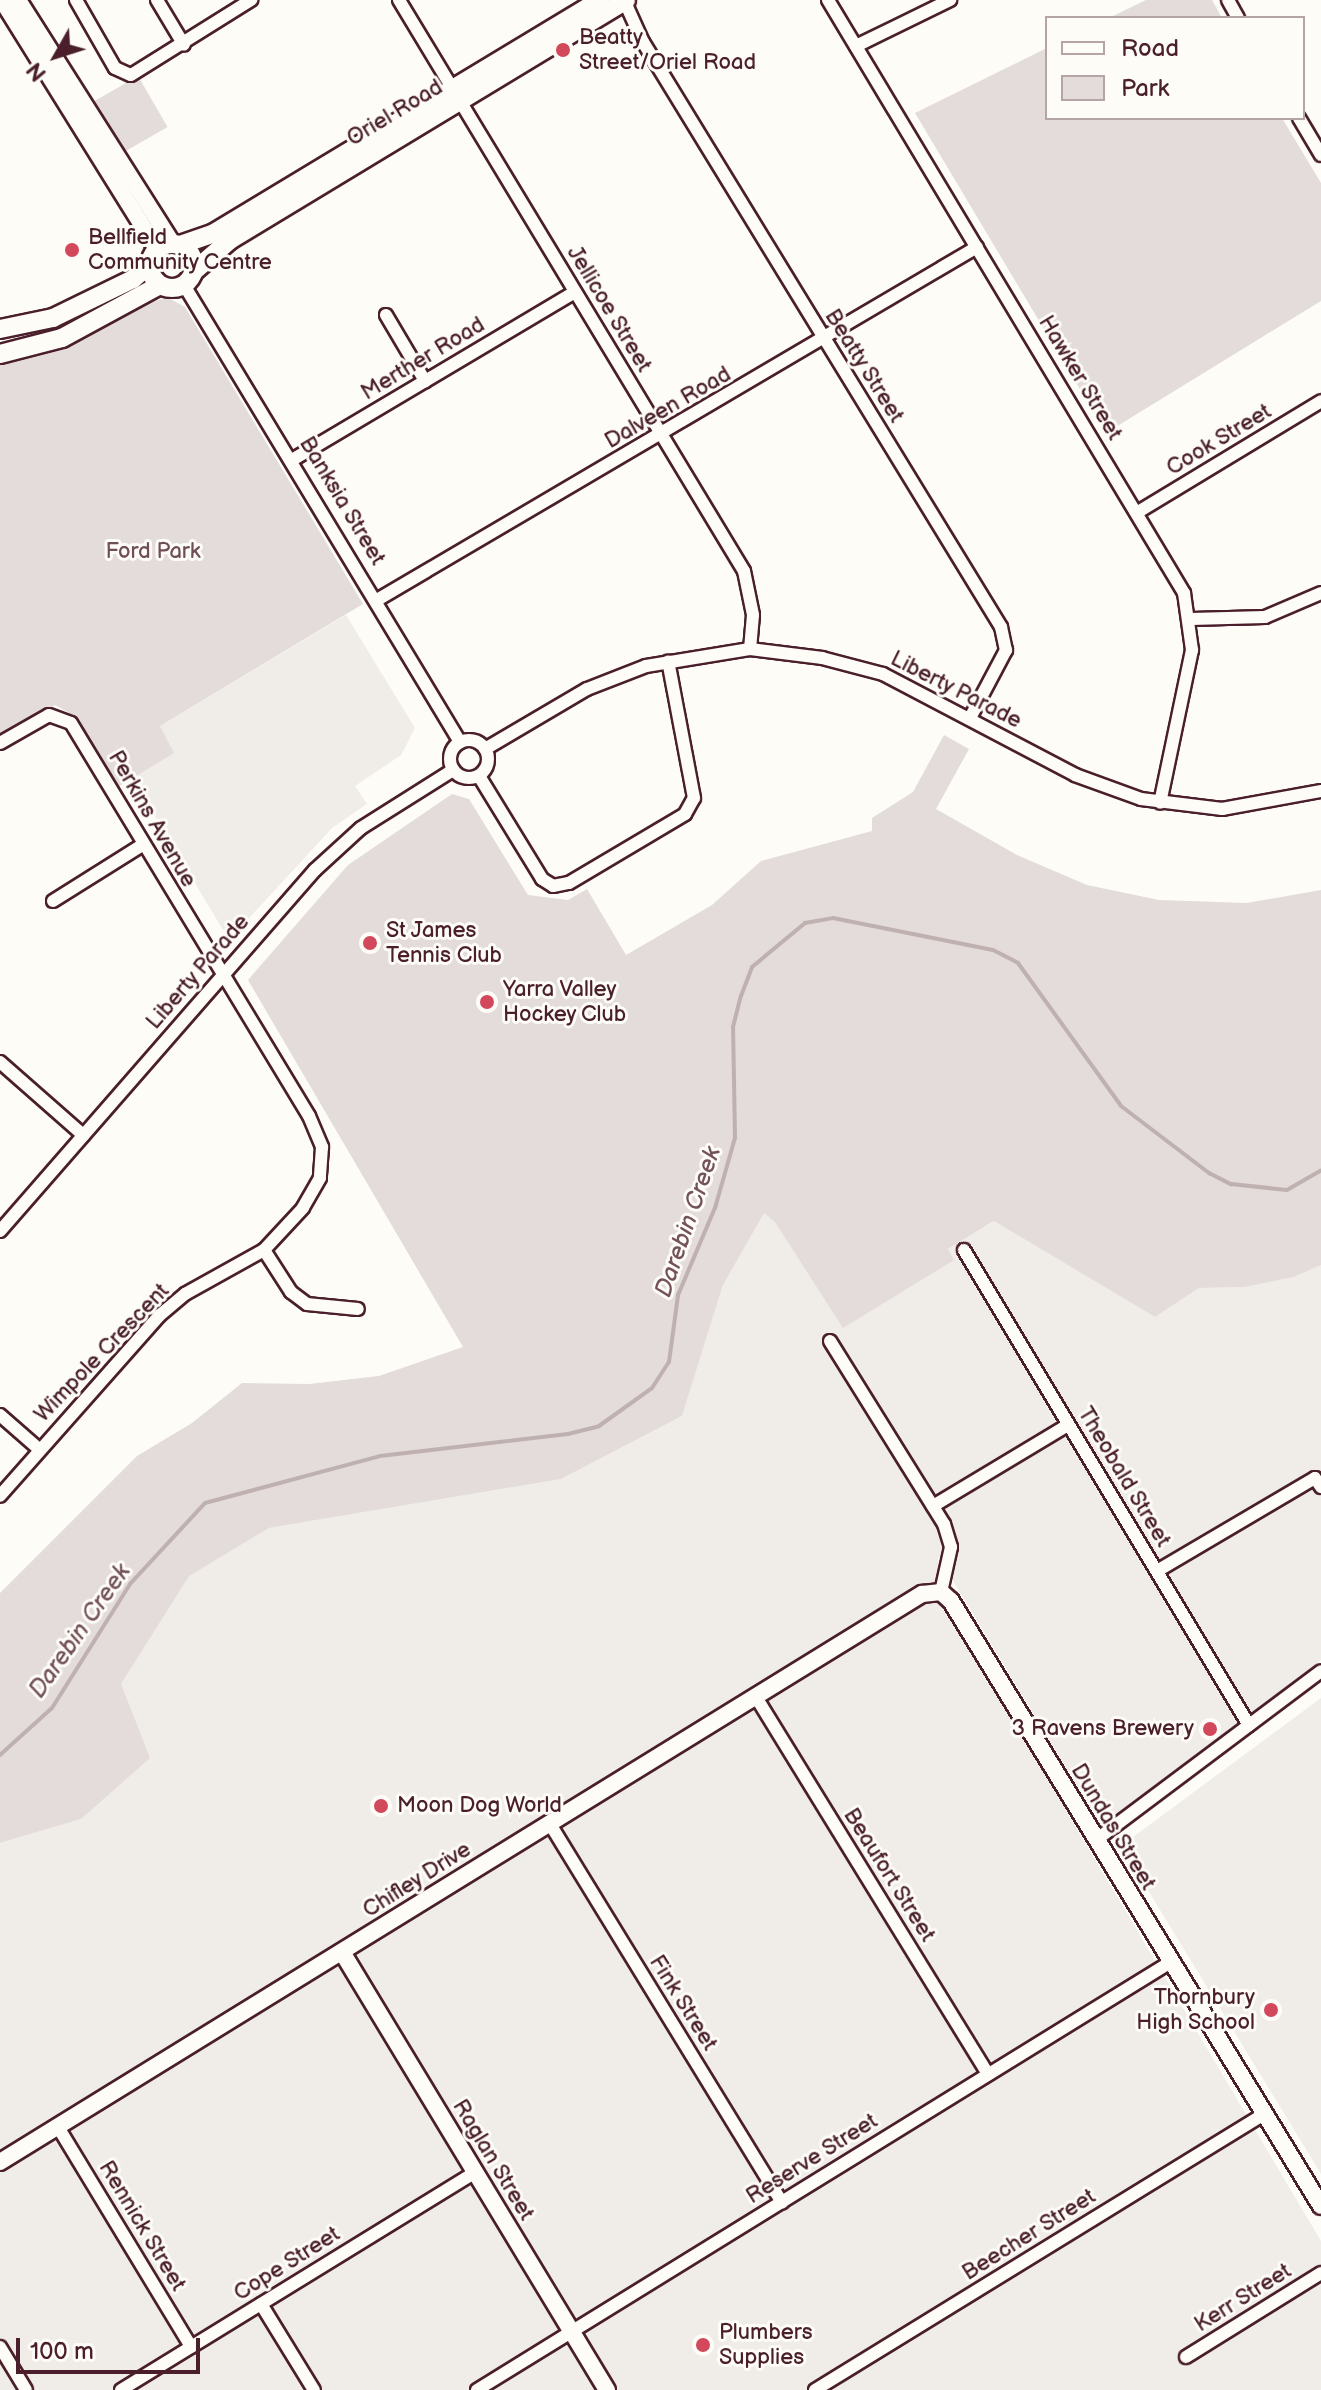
<!DOCTYPE html>
<html>
<head>
<meta charset="utf-8">
<style>
  body { margin:0 }
  #map { position:relative; width:1321px; height:2390px; overflow:hidden; background:#fdfcf7; font-family:"Balsamiq Sans",sans-serif }
  div>[style] { position:absolute }
  .built>* { inset:0; background:#f0ece8 }
  .green>* { inset:0; background:#e3dcda; transform-origin:0 0 }
  .stream>* { height:4px; margin:-2px; padding:0 2px; transform-origin:2px; border-radius:2px; background:#c0b1b1 }
  .roads { filter:drop-shadow(2px 0 #4a1f2b) drop-shadow(-2px 0 #4a1f2b) drop-shadow(0 2px #4a1f2b) drop-shadow(0 -2px #4a1f2b) }
  .minor>* { height:12px; margin:-6px; padding:0 6px; transform-origin:6px; border-radius:6px; background:#fdfcf7 }
  .minor>.ring { margin:-6px; padding:0; box-sizing:content-box; background:none; border:12px solid #fdfcf7; border-radius:50% }
  .tertiary>* { height:16px; margin:-8px; padding:0 8px; transform-origin:8px; border-radius:8px; background:#fdfcf7 }
  .secondary>* { height:18px; margin:-9px; padding:0 9px; transform-origin:9px; border-radius:9px; background:#fdfcf7 }
  .secondary>.ring { margin:-9px; padding:0; box-sizing:content-box; background:none; border:18px solid #fdfcf7; border-radius:50% }
  .dots>* { width:22px; height:22px; translate:-50% -50%; box-sizing:border-box; border:4px solid #fdfcf7; border-radius:50% }
  span { translate:-50% -50%; white-space:nowrap; text-align:center; line-height:1.15; -webkit-text-stroke:6px #fdfcf7; paint-order:stroke }
  .poi-label { font-size:22px; color:#4a1f2b }
  .left { translate:0 -50%; text-align:left }
  .right { translate:-100% -50%; text-align:right }
  .street-label { font-size:22px; color:#4a1f2b }
  .park-label { font-size:22px; color:#704e57 }
  .water-label { font-size:24px; color:#73525a; font-style:italic }
  .legend { position:absolute; left:1045px; top:16px; width:260px; height:104px; box-sizing:border-box; background:#fdfcf7; border:2px solid #b5a4a5; margin:0; padding:10px 14px; list-style:none; font-size:24px; color:#4a1f2b }
  .legend li { display:flex; align-items:center; gap:16px; height:40px }
  .legend b { width:40px; border:2px solid #b5a4a5 }
  .north { position:absolute; left:16px; top:16px; width:80px; height:80px; -webkit-text-stroke:6px #fdfcf7; paint-order:stroke; rotate:231deg; font-size:22px; font-weight:700; line-height:32px; text-align:center; color:#4a1f2b }
  .north::after { content:''; display:block; margin:auto; width:28px; height:36px; background:#4a1f2b; clip-path:polygon(50% 0,100% 100%,50% 72%,0 100%) }
  .scale { position:absolute; left:16px; top:2338px; width:184px; height:36px; box-sizing:border-box; border:4px solid #4a1f2b; border-top:0; padding-left:10px; font-size:24px; line-height:28px; white-space:nowrap; color:#4a1f2b; -webkit-text-stroke:6px #fdfcf7; paint-order:stroke }
</style>
</head>
<body>
<div id="map">
  <div class="built">
    <i style="clip-path:polygon(346px 615px,415px 728px,401px 755px,355px 786px,367px 804px,332px 828px,239px 929px,223px 930px,132px 778px,173px 753px,160px 726px)"></i>
    <i style="clip-path:polygon(764px 1212px,775px 1222px,948px 1262px,953px 1259px,948px 1249px,995px 1221px,1155px 1317px,1199px 1288px,1245px 1287px,1294px 1277px,1321px 1265px,1321px 1660px,1102px 1827px,938px 1556px,939px 1596px,1321px 2241px,1321px 2390px,0 2390px,0 1843px,81px 1819px,121px 1684px,188px 1576px,269px 1528px,561px 1479px,682px 1416px,723px 1285px)"></i>
    <i style="clip-path:polygon(1321px 1698px,1321px 2174px,1121px 1846px)"></i>
  </div>
  <div class="green">
    <i style="clip-path:polygon(1146px 0,1212px 0,1222px 18px,1109px 18px)"></i>
    <i style="clip-path:polygon(1047px 48px,1047px 118px,1282px 118px,1321px 183px,1321px 301px,1106px 433px,915px 113px)"></i>
    <i style="left:138px;top:76px;width:59px;height:51px;rotate:60deg"></i>
    <i style="clip-path:polygon(167px 297px,185px 307px,363px 604px,160px 726px,174px 753px,118px 787px,71px 714px,55px 705px,0 735px,0 357px)"></i>
    <i style="clip-path:polygon(944px 735px,969px 749px,936px 809px,1017px 855px,1087px 885px,1159px 900px,1247px 903px,1321px 890px,1321px 1265px,1294px 1277px,1245px 1287px,1199px 1288px,1155px 1317px,994px 1221px,948px 1249px,954px 1260px,843px 1328px,775px 1222px,764px 1213px,723px 1285px,682px 1416px,561px 1479px,269px 1528px,189px 1576px,121px 1684px,150px 1758px,81px 1819px,0 1843px,0 1593px,137px 1456px,192px 1423px,242px 1383px,309px 1384px,379px 1376px,463px 1347px,248px 980px,348px 865px,452px 794px,469px 799px,528px 895px,568px 900px,587px 889px,626px 955px,712px 905px,761px 861px,872px 831px,872px 818px,913px 792px)"></i>
  </div>
  <div class="stream">
    <i style="left:0;top:1755px;width:70px;rotate:-42.1deg"></i>
    <i style="left:52px;top:1708px;width:146px;rotate:-57.8deg"></i>
    <i style="left:130px;top:1584px;width:110px;rotate:-47.2deg"></i>
    <i style="left:205px;top:1503px;width:181px;rotate:-15deg"></i>
    <i style="left:380px;top:1456px;width:189px;rotate:-6.7deg"></i>
    <i style="left:568px;top:1434px;width:32px;rotate:-14deg"></i>
    <i style="left:599px;top:1426px;width:65px;rotate:-35.6deg"></i>
    <i style="left:652px;top:1388px;width:31px;rotate:-57deg"></i>
    <i style="left:669px;top:1362px;width:68px;rotate:-82.3deg"></i>
    <i style="left:678px;top:1295px;width:95px;rotate:-67deg"></i>
    <i style="left:715px;top:1208px;width:73px;rotate:-74.1deg"></i>
    <i style="left:735px;top:1138px;width:111px;rotate:-91deg"></i>
    <i style="left:733px;top:1027px;width:32px;rotate:-76deg"></i>
    <i style="left:741px;top:996px;width:31px;rotate:-69deg"></i>
    <i style="left:752px;top:967px;width:69px;rotate:-39.7deg"></i>
    <i style="left:805px;top:923px;width:28px;rotate:-10deg"></i>
    <i style="left:833px;top:918px;width:163px;rotate:11.3deg"></i>
    <i style="left:993px;top:950px;width:28px;rotate:27deg"></i>
    <i style="left:1018px;top:963px;width:176px;rotate:54.2deg"></i>
    <i style="left:1121px;top:1106px;width:111px;rotate:37.3deg"></i>
    <i style="left:1209px;top:1173px;width:25px;rotate:27deg"></i>
    <i style="left:1231px;top:1184px;width:56px;rotate:6.1deg"></i>
    <i style="left:1287px;top:1190px;width:39px;rotate:-30deg"></i>
  </div>
  <div class="roads">
    <div class="minor">
      <i style="left:76px;top:0;width:78px;rotate:60.2deg"></i>
      <i style="left:115px;top:68px;width:17px;rotate:24deg"></i>
      <i style="left:131px;top:75px;width:142px;rotate:-32deg"></i>
      <i style="left:157px;top:0;width:52px;rotate:59deg"></i>
      <i style="left:399px;top:0;width:667px;rotate:58.86deg"></i>
      <i style="left:744px;top:571px;width:45px;rotate:78.4deg"></i>
      <i style="left:753px;top:615px;width:34px;rotate:95deg"></i>
      <i style="left:624px;top:0;width:46px;rotate:65.7deg"></i>
      <i style="left:643px;top:42px;width:686px;rotate:58.53deg"></i>
      <i style="left:1001px;top:627px;width:24px;rotate:78deg"></i>
      <i style="left:1006px;top:650px;width:75px;rotate:117.9deg"></i>
      <i style="left:828px;top:0;width:692px;rotate:59.02deg"></i>
      <i style="left:1184px;top:593px;width:58px;rotate:82deg"></i>
      <i style="left:1192px;top:650px;width:156px;rotate:101.8deg"></i>
      <i style="left:1228px;top:0;width:21px;rotate:61deg"></i>
      <i style="left:856px;top:46px;width:105px;rotate:-26.1deg"></i>
      <i style="left:1299px;top:118px;width:43px;rotate:59.3deg"></i>
      <i style="left:184px;top:285px;width:534px;rotate:58.87deg"></i>
      <i style="left:386px;top:315px;width:77px;rotate:59.4deg"></i>
      <i style="left:292px;top:460px;width:329px;rotate:-30.7deg"></i>
      <i style="left:1138px;top:512px;width:214px;rotate:-31.2deg"></i>
      <i style="left:377px;top:600px;width:696px;rotate:-30.47deg"></i>
      <i style="left:1191px;top:619px;width:74px;rotate:-1.5deg"></i>
      <i style="left:1265px;top:617px;width:61px;rotate:-23.2deg"></i>
      <i class="ring" style="left:450px;top:740px;width:26px;height:26px"></i>
      <i style="left:0;top:743px;width:56px;rotate:-29.7deg"></i>
      <i style="left:49px;top:715px;width:23px;rotate:20deg"></i>
      <i style="left:71px;top:723px;width:459px;rotate:58.8deg"></i>
      <i style="left:309px;top:1116px;width:34px;rotate:67deg"></i>
      <i style="left:322px;top:1147px;width:31px;rotate:94deg"></i>
      <i style="left:320px;top:1178px;width:34px;rotate:120deg"></i>
      <i style="left:303px;top:1208px;width:57px;rotate:132.9deg"></i>
      <i style="left:264px;top:1250px;width:90px;rotate:150.9deg"></i>
      <i style="left:185px;top:1294px;width:34px;rotate:140deg"></i>
      <i style="left:159px;top:1316px;width:240px;rotate:131.5deg"></i>
      <i style="left:485px;top:749px;width:118px;rotate:-30.5deg"></i>
      <i style="left:587px;top:689px;width:63px;rotate:-21.3deg"></i>
      <i style="left:646px;top:666px;width:105px;rotate:-9.3deg"></i>
      <i style="left:750px;top:649px;width:73px;rotate:7.1deg"></i>
      <i style="left:822px;top:658px;width:63px;rotate:14.7deg"></i>
      <i style="left:883px;top:674px;width:217px;rotate:27.7deg"></i>
      <i style="left:1075px;top:775px;width:70px;rotate:20deg"></i>
      <i style="left:1141px;top:799px;width:82px;rotate:7deg"></i>
      <i style="left:1222px;top:809px;width:101px;rotate:-10.3deg"></i>
      <i style="left:479px;top:776px;width:121px;rotate:58.5deg"></i>
      <i style="left:542px;top:879px;width:13px;rotate:32deg"></i>
      <i style="left:553px;top:886px;width:16px;rotate:-11deg"></i>
      <i style="left:569px;top:883px;width:135px;rotate:-30.7deg"></i>
      <i style="left:685px;top:814px;width:18px;rotate:-61deg"></i>
      <i style="left:694px;top:798px;width:139px;rotate:-100.7deg"></i>
      <i style="left:53px;top:901px;width:107px;rotate:-32.1deg"></i>
      <i style="left:0;top:1062px;width:111px;rotate:41.3deg"></i>
      <i style="left:0;top:1231px;width:479px;rotate:-48.9deg"></i>
      <i style="left:315px;top:870px;width:62px;rotate:-42.4deg"></i>
      <i style="left:361px;top:828px;width:109px;rotate:-32.2deg"></i>
      <i style="left:264px;top:1250px;width:50px;rotate:57.3deg"></i>
      <i style="left:291px;top:1292px;width:20px;rotate:37deg"></i>
      <i style="left:307px;top:1304px;width:51px;rotate:5.6deg"></i>
      <i style="left:964px;top:1250px;width:554px;rotate:59.04deg"></i>
      <i style="left:830px;top:1341px;width:216px;rotate:58.1deg"></i>
      <i style="left:944px;top:1524px;width:24px;rotate:73deg"></i>
      <i style="left:951px;top:1547px;width:46px;rotate:102.5deg"></i>
      <i style="left:0;top:1415px;width:52px;rotate:41.1deg"></i>
      <i style="left:933px;top:1506px;width:157px;rotate:-31deg"></i>
      <i style="left:1157px;top:1571px;width:183px;rotate:-30.5deg"></i>
      <i style="left:1315px;top:1478px;width:11px;rotate:56deg"></i>
      <i style="left:756px;top:1697px;width:443px;rotate:58.4deg"></i>
      <i style="left:550px;top:1824px;width:444px;rotate:58.5deg"></i>
      <i style="left:1096px;top:1840px;width:281px;rotate:-36.9deg"></i>
      <i style="left:58px;top:2127px;width:257px;rotate:58.8deg"></i>
      <i style="left:261px;top:2304px;width:101px;rotate:58.4deg"></i>
      <i style="left:0;top:2347px;width:50px;rotate:58.8deg"></i>
      <i style="left:1186px;top:2357px;width:159px;rotate:-31.9deg"></i>
      <i style="left:121px;top:2390px;width:416px;rotate:-31.6deg"></i>
      <i style="left:477px;top:2390px;width:813px;rotate:-31.68deg"></i>
      <i style="left:815px;top:2390px;width:527px;rotate:-31.58deg"></i>
    </div>
    <div class="tertiary">
      <i style="left:2px;top:0;width:293px;rotate:58.1deg"></i>
      <i style="left:18px;top:0;width:288px;rotate:57.6deg"></i>
      <i style="left:342px;top:1952px;width:512px;rotate:58.83deg"></i>
      <i style="left:0;top:2162px;width:1083px;rotate:-31.64deg"></i>
      <i style="left:922px;top:1594px;width:19px;rotate:-6deg"></i>
      <i style="left:941px;top:1592px;width:13px;rotate:42deg"></i>
      <i style="left:951px;top:1601px;width:709px;rotate:58.55deg"></i>
    </div>
    <div class="secondary">
      <i class="ring" style="left:150px;top:244px;width:26px;height:26px"></i>
      <i style="left:180px;top:245px;width:36px;rotate:-19deg"></i>
      <i style="left:214px;top:233px;width:451px;rotate:-31.1deg"></i>
      <i style="left:193px;top:272px;width:49px;rotate:-40.9deg"></i>
      <i style="left:230px;top:240px;width:463px;rotate:-31.2deg"></i>
      <i style="left:0;top:329px;width:54px;rotate:-11.7deg"></i>
      <i style="left:53px;top:318px;width:89px;rotate:-26deg"></i>
      <i style="left:133px;top:279px;width:23px;rotate:-41deg"></i>
      <i style="left:0;top:354px;width:64px;rotate:-14.5deg"></i>
      <i style="left:62px;top:338px;width:111px;rotate:-28.4deg"></i>
    </div>
  </div>
  <div class="dots">
    <i style="left:563px;top:50px;background:#d1495b"></i>
    <i style="left:72px;top:250px;background:#d1495b"></i>
    <i style="left:370px;top:943px;background:#d1495b"></i>
    <i style="left:487px;top:1002px;background:#d1495b"></i>
    <i style="left:1210px;top:1729px;background:#d1495b"></i>
    <i style="left:381px;top:1806px;background:#d1495b"></i>
    <i style="left:1271px;top:2010px;background:#d1495b"></i>
    <i style="left:703px;top:2345px;background:#d1495b"></i>
  </div>
  <div class="poi-label">
    <span class="left" style="left:579px;top:50px">Beatty<br>Street/Oriel Road</span>
    <span class="left" style="left:88px;top:250px">Bellfield<br>Community Centre</span>
    <span class="left" style="left:386px;top:943px">St James<br>Tennis Club</span>
    <span class="left" style="left:503px;top:1002px">Yarra Valley<br>Hockey Club</span>
    <span class="right" style="left:1194px;top:1729px">3 Ravens Brewery</span>
    <span class="left" style="left:397px;top:1806px">Moon Dog World</span>
    <span class="right" style="left:1255px;top:2010px">Thornbury<br>High School</span>
    <span class="left" style="left:719px;top:2345px">Plumbers<br>Supplies</span>
  </div>
  <div class="street-label">
    <span style="left:395px;top:113px;rotate:-31deg">Oriel Road</span>
    <span style="left:609px;top:309px;rotate:59deg">Jellicoe Street</span>
    <span style="left:423px;top:359px;rotate:-31deg">Merther Road</span>
    <span style="left:864px;top:366px;rotate:58deg">Beatty Street</span>
    <span style="left:1080px;top:378px;rotate:59deg">Hawker Street</span>
    <span style="left:668px;top:408px;rotate:-30deg">Dalveen Road</span>
    <span style="left:1219px;top:440px;rotate:-31deg">Cook Street</span>
    <span style="left:342px;top:501px;rotate:59deg">Banksia Street</span>
    <span style="left:956px;top:690px;rotate:27deg">Liberty Parade</span>
    <span style="left:152px;top:819px;rotate:60deg">Perkins Avenue</span>
    <span style="left:198px;top:972px;rotate:-49deg">Liberty Parade</span>
    <span style="left:102px;top:1353px;rotate:-46deg">Wimpole Crescent</span>
    <span style="left:1124px;top:1477px;rotate:59deg">Theobald Street</span>
    <span style="left:1113px;top:1827px;rotate:59deg">Dundas Street</span>
    <span style="left:889px;top:1875px;rotate:58deg">Beaufort Street</span>
    <span style="left:417px;top:1880px;rotate:-32deg">Chifley Drive</span>
    <span style="left:683px;top:2003px;rotate:58deg">Fink Street</span>
    <span style="left:812px;top:2159px;rotate:-32deg">Reserve Street</span>
    <span style="left:493px;top:2160px;rotate:59deg">Raglan Street</span>
    <span style="left:142px;top:2226px;rotate:59deg">Rennick Street</span>
    <span style="left:1029px;top:2235px;rotate:-32deg">Beecher Street</span>
    <span style="left:287px;top:2264px;rotate:-32deg">Cope Street</span>
    <span style="left:1243px;top:2298px;rotate:-32deg">Kerr Street</span>
  </div>
  <div class="park-label">
    <span style="left:153px;top:552px">Ford Park</span>
  </div>
  <div class="water-label">
    <span style="left:688px;top:1222px;rotate:-71deg">Darebin Creek</span>
    <span style="left:80px;top:1631px;rotate:-55deg">Darebin Creek</span>
  </div>
  <ul class="legend">
  <li><b style="height:10px;background:#fdfcf7"></b>Road</li>
  <li><b style="height:22px;background:#e3dcda"></b>Park</li>
  </ul>
  <div class="north">N</div>
  <div class="scale">100 m</div>
</div>
</body>
</html>
